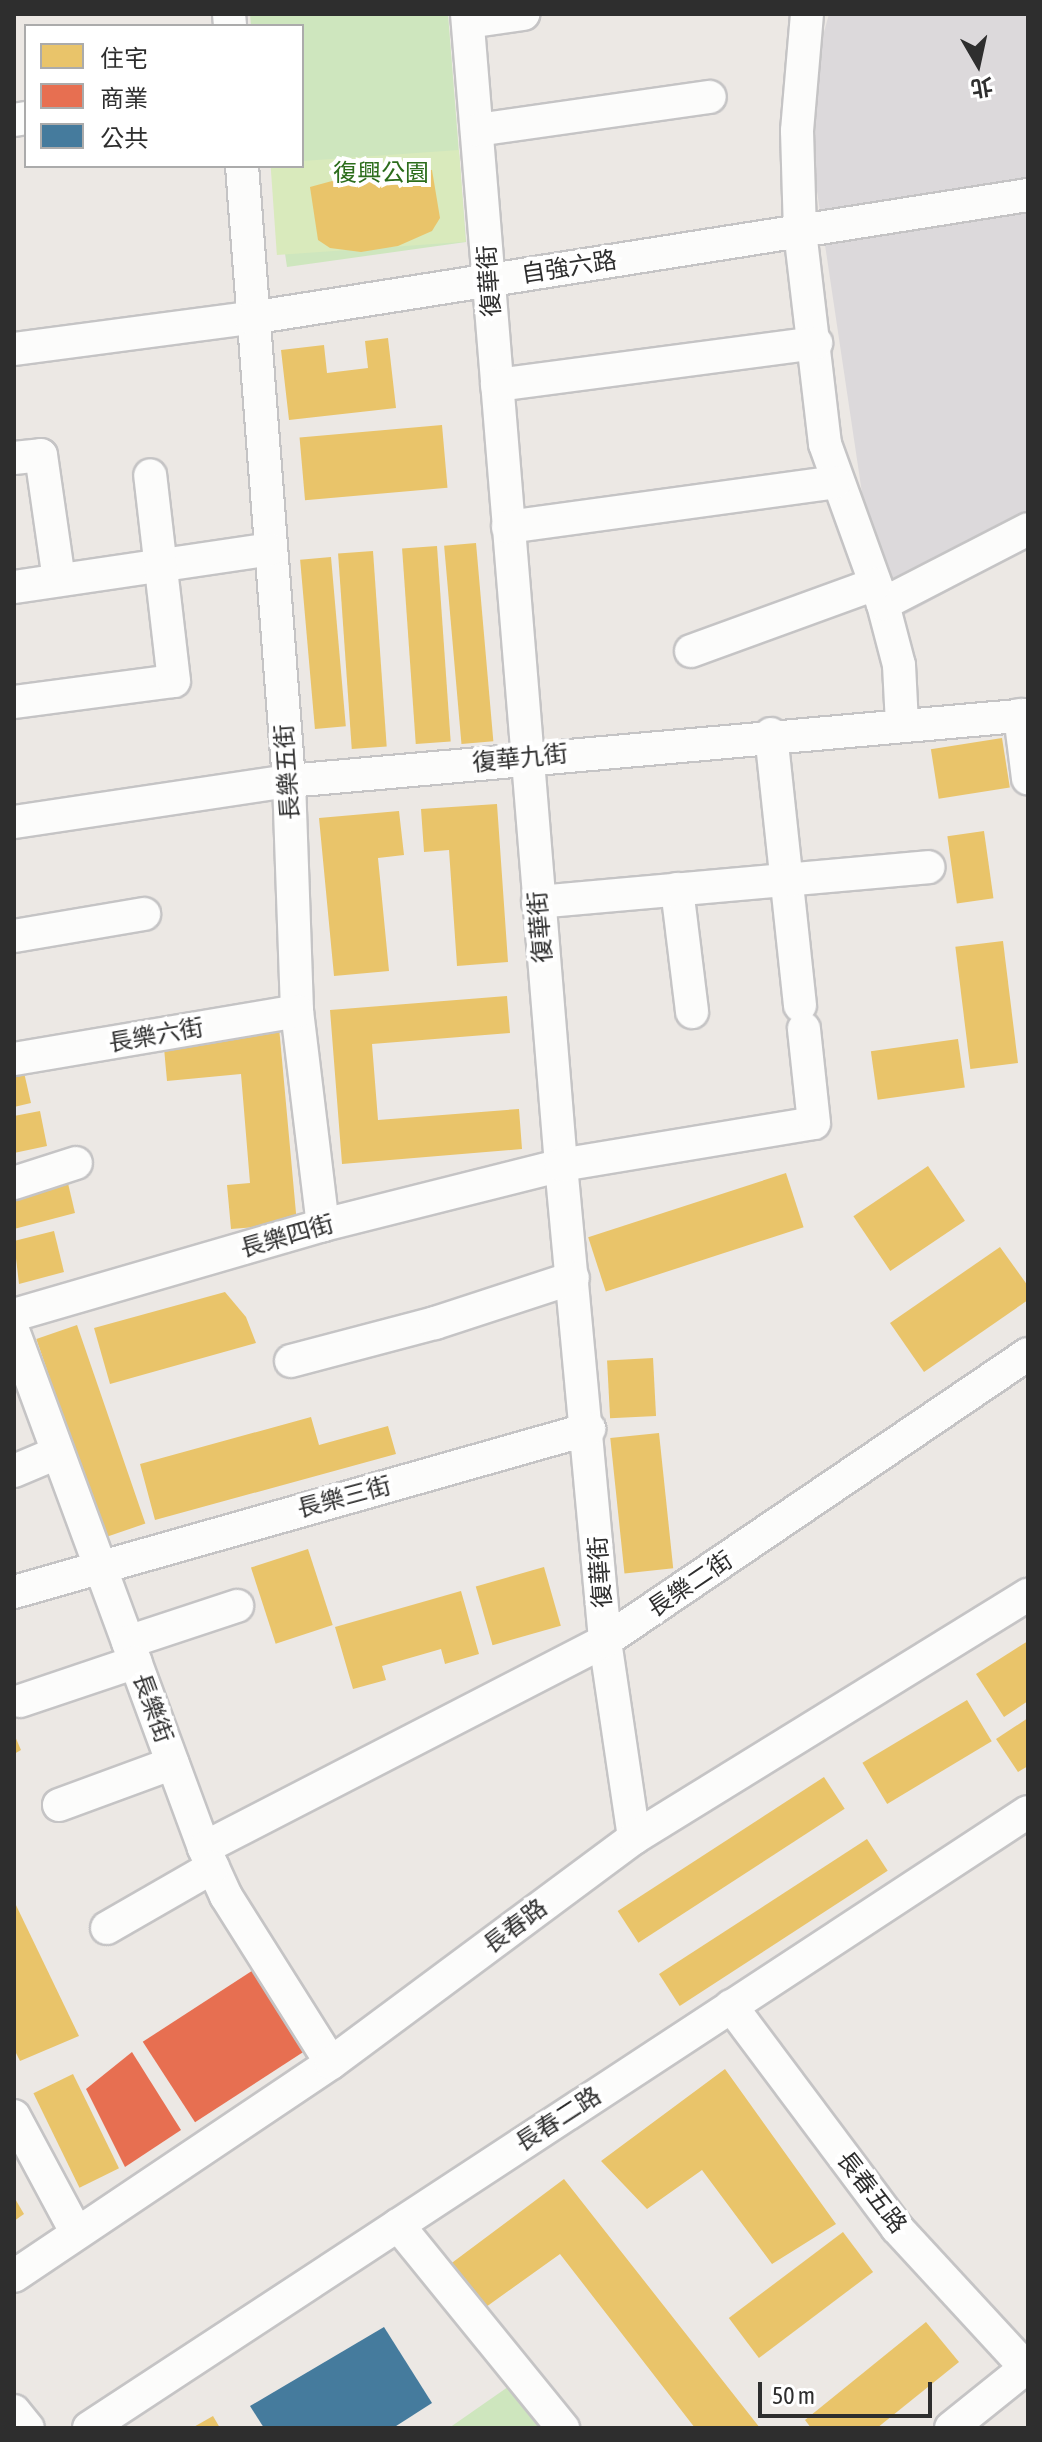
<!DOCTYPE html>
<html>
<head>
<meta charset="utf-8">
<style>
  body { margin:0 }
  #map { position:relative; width:1042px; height:2442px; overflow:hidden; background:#ece8e4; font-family:"Asap Condensed","Noto Sans TC",sans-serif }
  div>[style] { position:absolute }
  .industrial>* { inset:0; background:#dcd9db }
  .green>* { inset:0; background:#cee6be }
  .pitch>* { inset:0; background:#d9eabc; transform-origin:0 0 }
  .homes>* { inset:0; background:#e9c46a; transform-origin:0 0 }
  .shops>* { inset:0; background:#e76f51; transform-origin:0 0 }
  .public>* { inset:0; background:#457b9d }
  .roads { filter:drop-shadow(2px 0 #c5c4c5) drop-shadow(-2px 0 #c5c4c5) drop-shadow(0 2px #c5c4c5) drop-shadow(0 -2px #c5c4c5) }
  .minor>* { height:32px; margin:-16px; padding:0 16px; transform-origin:16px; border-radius:16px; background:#fcfcfb }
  span { translate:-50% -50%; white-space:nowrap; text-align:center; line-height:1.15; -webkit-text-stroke:8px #fff; paint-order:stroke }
  .park-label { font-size:24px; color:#2c6d1c }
  .street-label { font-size:24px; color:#2e2e2e }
  .frame { position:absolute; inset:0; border:16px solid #2e2e2e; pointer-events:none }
  .legend { position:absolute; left:24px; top:24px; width:280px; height:144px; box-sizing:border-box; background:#fff; border:2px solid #ababab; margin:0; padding:10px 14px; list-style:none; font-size:24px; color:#2e2e2e }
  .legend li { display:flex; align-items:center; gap:16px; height:40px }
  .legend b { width:40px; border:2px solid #ababab }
  .north { position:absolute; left:938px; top:24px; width:80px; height:80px; -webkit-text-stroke:6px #fff; paint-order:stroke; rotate:171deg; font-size:22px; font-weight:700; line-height:32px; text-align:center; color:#2e2e2e }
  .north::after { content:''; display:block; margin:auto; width:28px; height:36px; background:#2e2e2e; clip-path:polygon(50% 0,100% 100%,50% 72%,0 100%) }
  .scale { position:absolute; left:758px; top:2382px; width:174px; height:36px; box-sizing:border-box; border:4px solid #2e2e2e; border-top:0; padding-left:10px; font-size:24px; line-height:28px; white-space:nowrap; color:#2e2e2e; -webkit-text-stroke:6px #fff; paint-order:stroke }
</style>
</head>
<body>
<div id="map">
  <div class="industrial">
    <i style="clip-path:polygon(829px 14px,1028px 14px,1028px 548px,882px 627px,804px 104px)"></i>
  </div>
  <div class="green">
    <i style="clip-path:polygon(250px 14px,448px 14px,466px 242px,287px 267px,272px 166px,302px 166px,302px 26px,251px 26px)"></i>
    <i style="clip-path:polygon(512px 2384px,547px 2428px,449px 2428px)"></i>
  </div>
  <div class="pitch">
    <i style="left:459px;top:150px;width:92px;height:189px;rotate:86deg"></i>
  </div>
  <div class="homes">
    <i style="clip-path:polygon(412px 168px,432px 170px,440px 218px,432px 231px,398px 246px,361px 252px,330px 248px,318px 240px,310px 187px,365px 172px)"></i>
    <i style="clip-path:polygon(388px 338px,396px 408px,289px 420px,281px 350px,324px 345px,327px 373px,368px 368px,365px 341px)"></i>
    <i style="left:442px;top:425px;width:63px;height:143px;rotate:85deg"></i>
    <i style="left:476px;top:543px;width:199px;height:32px;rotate:85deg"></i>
    <i style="left:437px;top:546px;width:196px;height:35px;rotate:86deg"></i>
    <i style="left:373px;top:551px;width:196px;height:35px;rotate:86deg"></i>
    <i style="left:331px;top:557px;width:170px;height:31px;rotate:85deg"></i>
    <i style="left:1002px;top:738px;width:50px;height:72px;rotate:81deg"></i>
    <i style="clip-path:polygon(497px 804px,508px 962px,457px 966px,449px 850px,424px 852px,421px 809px)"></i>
    <i style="clip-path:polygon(399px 811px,404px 855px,378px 858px,389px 971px,334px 976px,319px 818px)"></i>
    <i style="left:984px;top:831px;width:68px;height:37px;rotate:82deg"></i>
    <i style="left:1003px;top:941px;width:123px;height:48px;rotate:83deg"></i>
    <i style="clip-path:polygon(507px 996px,510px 1033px,372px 1044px,378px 1120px,519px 1109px,522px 1149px,342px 1164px,330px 1010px)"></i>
    <i style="clip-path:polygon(279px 1027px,297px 1224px,231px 1229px,227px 1185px,250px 1183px,241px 1074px,167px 1081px,163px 1037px)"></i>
    <i style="left:958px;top:1039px;width:49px;height:88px;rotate:82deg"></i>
    <i style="clip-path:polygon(23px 1068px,31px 1103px,14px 1107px,14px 1070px)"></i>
    <i style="clip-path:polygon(40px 1111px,47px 1146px,14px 1153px,14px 1116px)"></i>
    <i style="left:928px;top:1166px;width:66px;height:90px;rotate:56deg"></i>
    <i style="left:786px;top:1173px;width:57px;height:208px;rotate:72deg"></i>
    <i style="clip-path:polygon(67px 1179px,75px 1213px,14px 1229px,14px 1193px)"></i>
    <i style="clip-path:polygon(54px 1231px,64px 1272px,19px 1284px,14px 1241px)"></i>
    <i style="clip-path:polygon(1000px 1247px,1028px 1286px,1028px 1300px,924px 1372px,890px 1323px)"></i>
    <i style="clip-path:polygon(225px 1292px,246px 1317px,256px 1343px,110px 1384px,94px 1328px)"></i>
    <i style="left:77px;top:1325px;width:210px;height:43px;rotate:71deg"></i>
    <i style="left:653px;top:1358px;width:58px;height:46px;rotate:87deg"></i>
    <i style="clip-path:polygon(311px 1417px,319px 1445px,388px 1426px,396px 1454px,155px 1520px,140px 1464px)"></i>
    <i style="left:659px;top:1433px;width:136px;height:49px;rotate:84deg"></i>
    <i style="left:308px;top:1549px;width:80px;height:60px;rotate:72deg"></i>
    <i style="left:544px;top:1567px;width:61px;height:71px;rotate:74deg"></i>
    <i style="clip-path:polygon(461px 1591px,479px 1654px,445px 1664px,441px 1649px,382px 1666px,386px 1680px,353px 1689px,335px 1627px)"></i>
    <i style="clip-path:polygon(1028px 1641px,1028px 1701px,1004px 1717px,976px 1674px)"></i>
    <i style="left:967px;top:1700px;width:48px;height:122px;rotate:59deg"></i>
    <i style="clip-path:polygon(1028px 1718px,1028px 1766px,1018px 1772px,996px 1739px)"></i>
    <i style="clip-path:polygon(14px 1734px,21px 1750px,14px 1754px)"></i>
    <i style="left:824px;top:1777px;width:38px;height:246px;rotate:57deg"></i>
    <i style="left:867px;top:1839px;width:38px;height:248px;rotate:57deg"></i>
    <i style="clip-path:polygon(14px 1901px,79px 2036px,20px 2061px,14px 2049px)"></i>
    <i style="clip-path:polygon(725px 2069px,836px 2224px,772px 2264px,702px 2170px,647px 2209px,601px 2161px)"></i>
    <i style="left:73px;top:2074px;width:105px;height:44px;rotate:64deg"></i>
    <i style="clip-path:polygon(564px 2179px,760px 2428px,695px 2428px,560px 2254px,486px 2307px,449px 2265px)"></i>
    <i style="clip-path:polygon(14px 2197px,24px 2214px,14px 2221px)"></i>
    <i style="left:843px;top:2232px;width:50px;height:143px;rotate:53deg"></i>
    <i style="clip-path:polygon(926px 2322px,959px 2362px,877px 2428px,811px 2428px,805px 2420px)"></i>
    <i style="clip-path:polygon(213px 2416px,220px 2428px,192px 2428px)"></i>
  </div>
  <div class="shops">
    <i style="left:261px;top:1965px;width:96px;height:141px;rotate:57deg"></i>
    <i style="clip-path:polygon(132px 2052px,181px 2130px,125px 2167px,86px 2089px)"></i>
  </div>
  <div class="public">
    <i style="clip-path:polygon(384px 2327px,432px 2403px,393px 2428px,264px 2428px,250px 2406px)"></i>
  </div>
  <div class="roads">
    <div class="minor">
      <i style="left:229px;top:14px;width:12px;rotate:85deg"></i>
      <i style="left:467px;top:14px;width:1155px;rotate:85.33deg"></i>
      <i style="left:561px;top:1165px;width:478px;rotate:84.7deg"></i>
      <i style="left:605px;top:1641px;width:199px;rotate:81.6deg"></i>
      <i style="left:807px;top:14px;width:117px;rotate:94.9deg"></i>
      <i style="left:797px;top:131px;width:100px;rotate:88.3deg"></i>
      <i style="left:800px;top:231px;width:214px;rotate:83.3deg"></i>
      <i style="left:825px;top:444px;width:170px;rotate:70.1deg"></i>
      <i style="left:883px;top:604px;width:63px;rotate:75.3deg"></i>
      <i style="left:899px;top:665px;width:59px;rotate:87.1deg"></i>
      <i style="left:468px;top:22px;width:56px;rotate:-8.3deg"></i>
      <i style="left:14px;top:120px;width:12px;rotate:-9deg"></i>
      <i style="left:477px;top:130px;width:235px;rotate:-8.1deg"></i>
      <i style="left:242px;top:166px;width:617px;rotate:85.63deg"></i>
      <i style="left:289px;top:781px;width:230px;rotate:88deg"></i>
      <i style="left:297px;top:1011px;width:216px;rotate:83.1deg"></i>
      <i style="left:14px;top:349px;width:239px;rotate:-7.5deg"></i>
      <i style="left:251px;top:318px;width:787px;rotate:-9deg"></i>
      <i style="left:497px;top:385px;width:322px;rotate:-7.5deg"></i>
      <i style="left:14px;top:458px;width:27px;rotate:-6deg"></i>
      <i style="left:41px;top:455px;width:126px;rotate:81.8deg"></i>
      <i style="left:508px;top:527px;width:330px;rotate:-7.8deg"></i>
      <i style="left:14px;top:587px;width:259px;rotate:-8.4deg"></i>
      <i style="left:883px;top:604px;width:163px;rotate:-27.3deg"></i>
      <i style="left:691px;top:651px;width:196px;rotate:-20deg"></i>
      <i style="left:14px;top:702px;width:161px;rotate:-7.5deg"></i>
      <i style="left:174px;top:681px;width:207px;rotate:-96.6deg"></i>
      <i style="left:1020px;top:715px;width:64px;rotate:82.8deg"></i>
      <i style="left:771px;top:734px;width:273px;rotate:83.9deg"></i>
      <i style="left:14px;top:822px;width:278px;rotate:-8.5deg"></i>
      <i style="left:289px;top:781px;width:742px;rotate:-5.1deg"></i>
      <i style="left:677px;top:889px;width:124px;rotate:83deg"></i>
      <i style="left:538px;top:902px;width:392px;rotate:-5.1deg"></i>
      <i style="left:14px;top:936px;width:132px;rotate:-9.6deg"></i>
      <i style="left:14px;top:1059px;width:287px;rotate:-9.6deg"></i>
      <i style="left:14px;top:1183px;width:65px;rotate:-17.9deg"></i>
      <i style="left:14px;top:1315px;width:322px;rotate:-16.2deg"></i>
      <i style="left:323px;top:1225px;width:245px;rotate:-14.1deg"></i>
      <i style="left:561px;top:1165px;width:256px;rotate:-9.4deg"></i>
      <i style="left:814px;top:1123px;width:95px;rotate:-96.1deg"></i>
      <i style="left:14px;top:1333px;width:549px;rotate:69.75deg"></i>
      <i style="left:204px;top:1848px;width:53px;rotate:65.4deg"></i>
      <i style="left:226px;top:1896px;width:197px;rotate:57.8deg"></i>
      <i style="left:291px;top:1361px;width:149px;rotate:-14.8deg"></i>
      <i style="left:435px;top:1323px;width:145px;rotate:-18.1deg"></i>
      <i style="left:14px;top:1471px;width:47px;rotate:-22.7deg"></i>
      <i style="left:14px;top:1592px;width:598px;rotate:-15.83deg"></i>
      <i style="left:128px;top:1642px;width:115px;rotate:-18.3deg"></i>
      <i style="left:20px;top:1701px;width:122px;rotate:-18.6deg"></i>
      <i style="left:59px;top:1805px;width:121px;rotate:-20.2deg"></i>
      <i style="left:204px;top:1848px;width:451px;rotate:-27.3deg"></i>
      <i style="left:605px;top:1641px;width:511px;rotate:-34.16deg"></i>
      <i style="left:107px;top:1928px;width:122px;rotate:-29.9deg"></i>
      <i style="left:731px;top:2006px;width:277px;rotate:53.2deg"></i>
      <i style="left:897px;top:2228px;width:193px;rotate:47.3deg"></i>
      <i style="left:14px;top:2116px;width:129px;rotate:61.8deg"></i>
      <i style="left:398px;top:2225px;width:262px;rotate:50.9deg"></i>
      <i style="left:14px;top:2276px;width:382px;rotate:-33.9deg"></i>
      <i style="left:331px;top:2063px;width:377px;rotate:-36.6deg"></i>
      <i style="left:634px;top:1838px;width:463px;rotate:-31.7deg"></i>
      <i style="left:14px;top:2411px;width:22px;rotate:51deg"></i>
      <i style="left:89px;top:2428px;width:1123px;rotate:-33.27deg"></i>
      <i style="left:951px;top:2428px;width:99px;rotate:-38.8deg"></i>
    </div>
  </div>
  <div class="park-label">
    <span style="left:381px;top:173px">復興公園</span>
  </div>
  <div class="street-label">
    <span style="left:569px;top:267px;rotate:-9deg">自強六路</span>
    <span style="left:489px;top:281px;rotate:-94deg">復華街</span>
    <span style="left:520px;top:758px;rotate:-6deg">復華九街</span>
    <span style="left:287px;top:772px;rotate:-94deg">長樂五街</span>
    <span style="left:540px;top:927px;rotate:-95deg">復華街</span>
    <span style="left:156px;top:1035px;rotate:-10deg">長樂六街</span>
    <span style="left:287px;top:1236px;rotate:-16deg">長樂四街</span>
    <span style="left:344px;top:1497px;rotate:-15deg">長樂三街</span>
    <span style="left:600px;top:1572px;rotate:-94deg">復華街</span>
    <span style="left:690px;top:1584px;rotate:-34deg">長樂二街</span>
    <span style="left:153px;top:1708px;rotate:70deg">長樂街</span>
    <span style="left:515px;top:1926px;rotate:-37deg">長春路</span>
    <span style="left:558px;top:2119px;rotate:-33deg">長春二路</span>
    <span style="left:872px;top:2192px;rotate:52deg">長春五路</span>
  </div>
  <div class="frame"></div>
  <ul class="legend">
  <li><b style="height:22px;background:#e9c46a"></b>住宅</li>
  <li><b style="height:22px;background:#e76f51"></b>商業</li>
  <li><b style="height:22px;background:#457b9d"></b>公共</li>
  </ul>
  <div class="north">北</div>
  <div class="scale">50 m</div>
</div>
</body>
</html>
